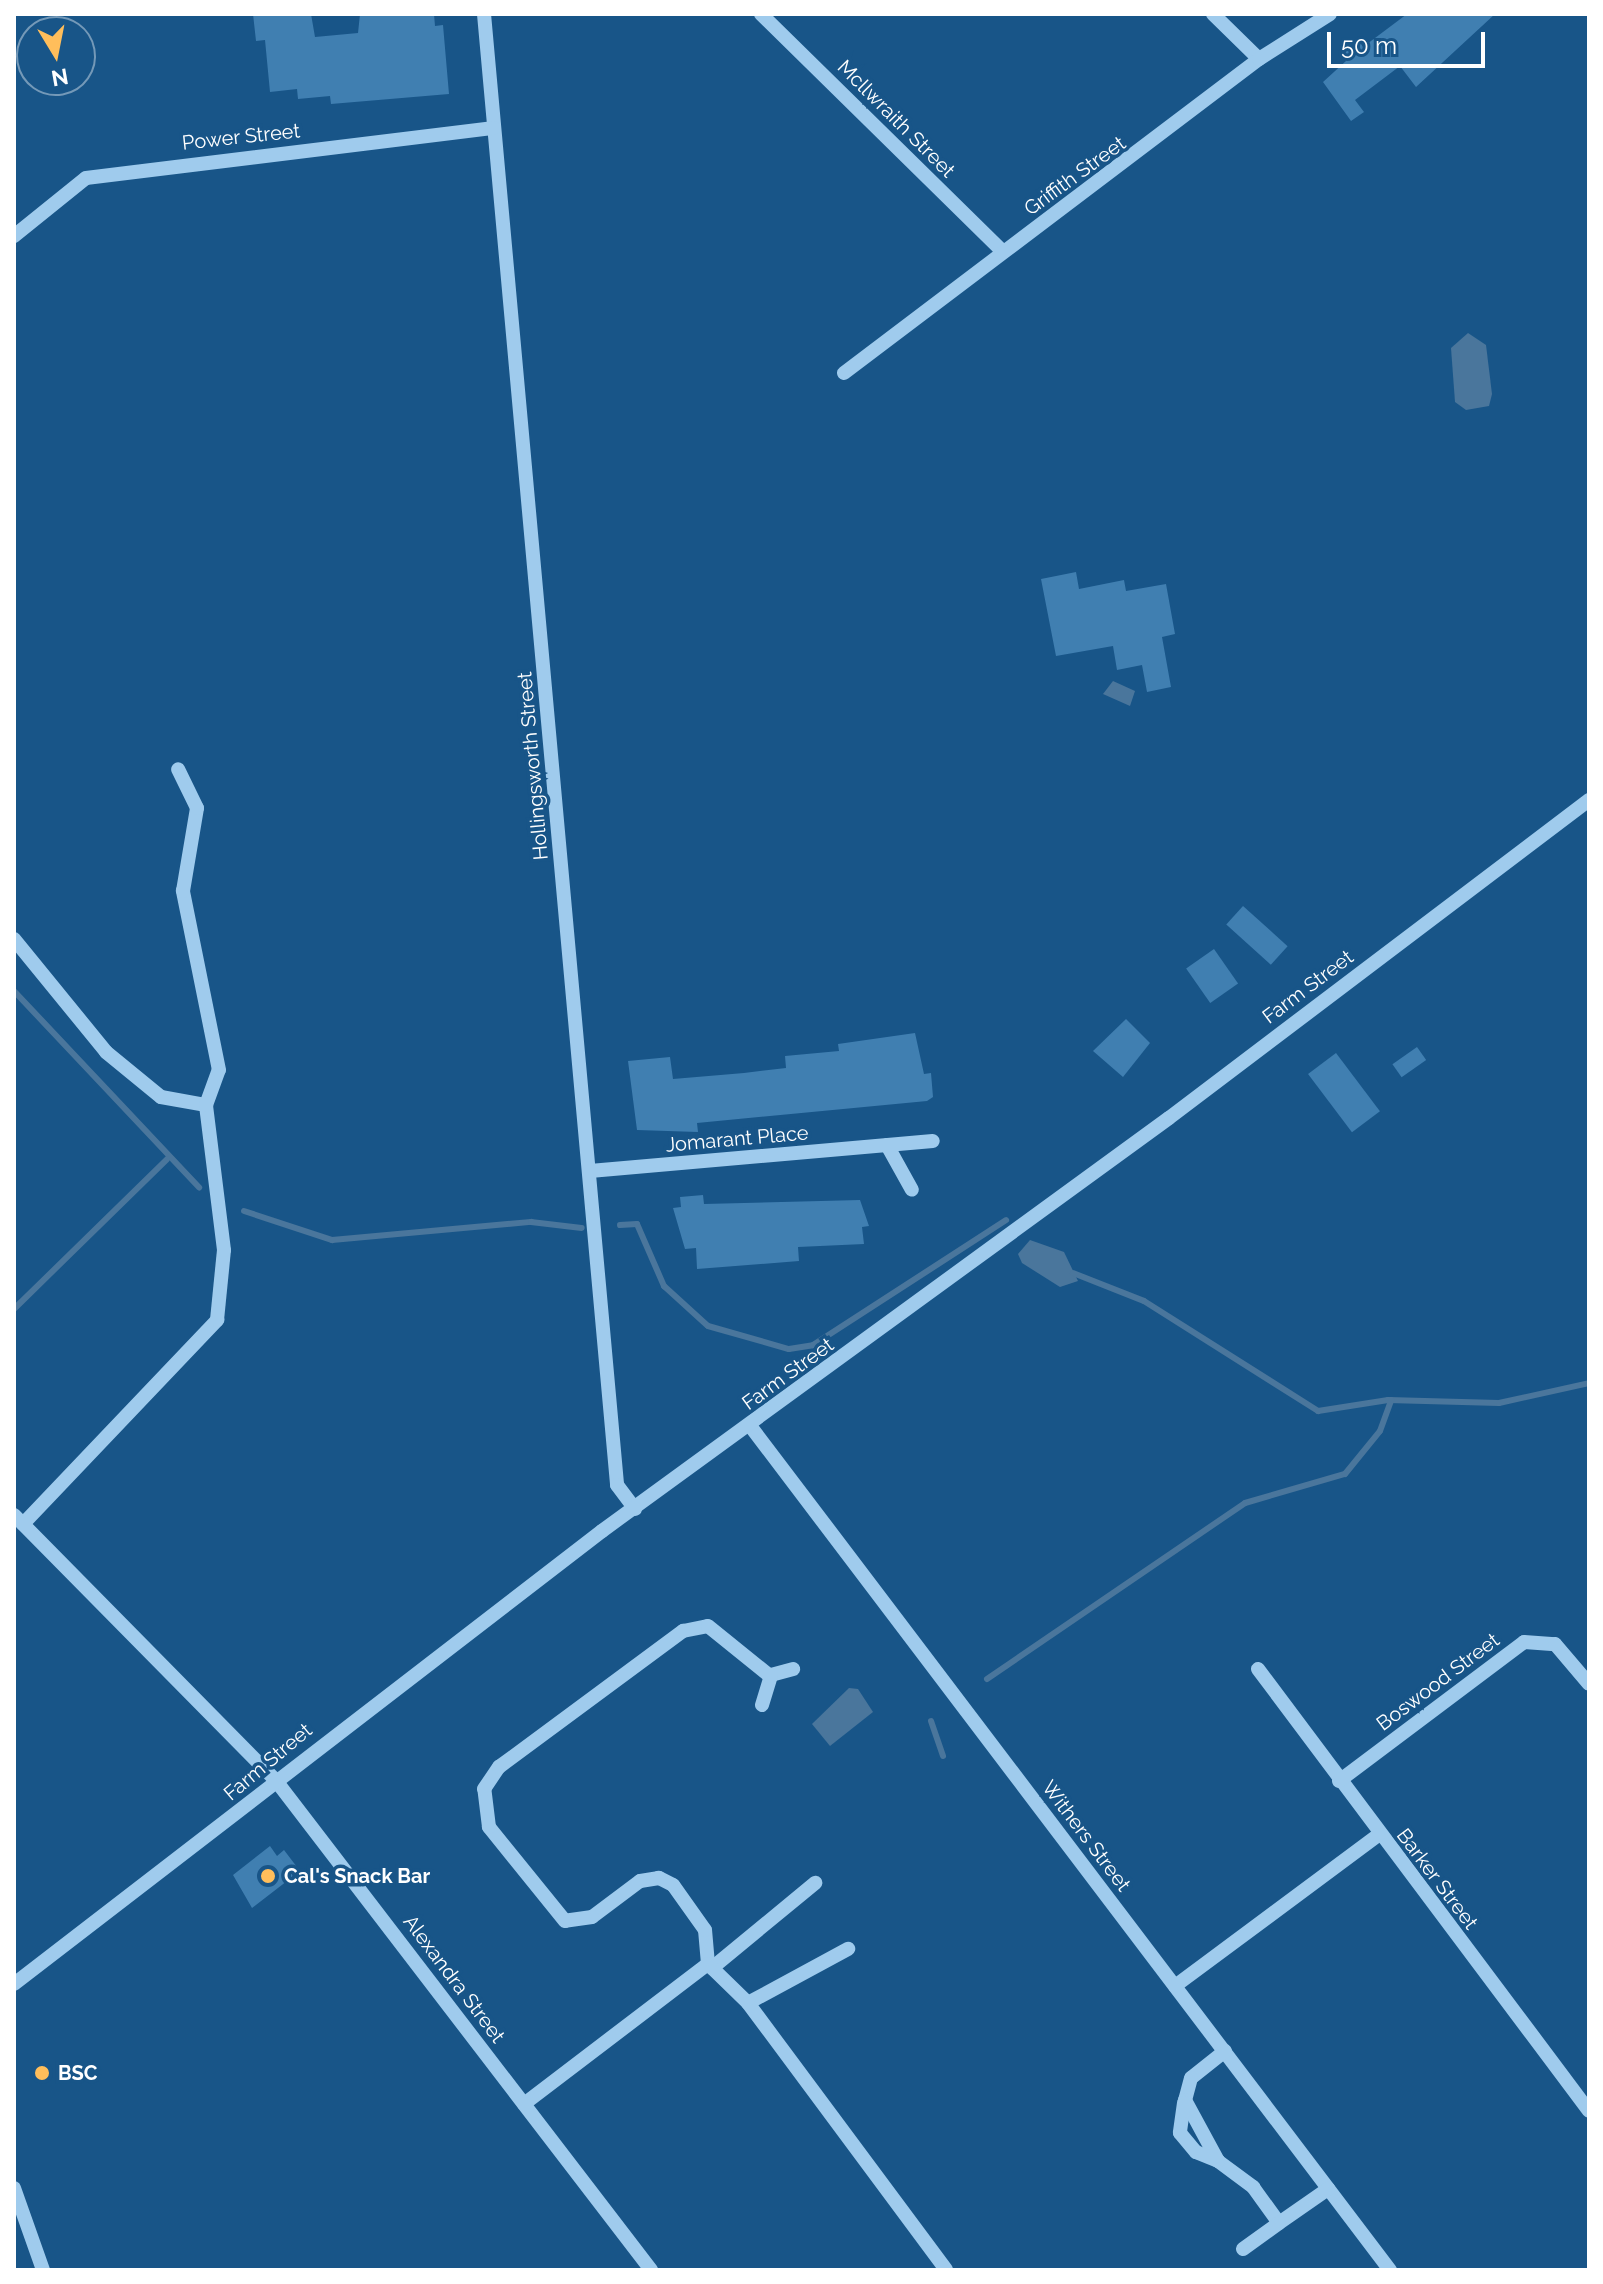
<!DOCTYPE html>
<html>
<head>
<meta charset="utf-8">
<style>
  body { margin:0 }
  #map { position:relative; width:1603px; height:2284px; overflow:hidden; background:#185588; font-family:Raleway,sans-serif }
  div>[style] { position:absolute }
  .water>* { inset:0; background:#4a769c }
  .stream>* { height:6px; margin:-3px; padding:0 3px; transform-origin:3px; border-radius:3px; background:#4a769c }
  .building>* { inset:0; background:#407fb1; transform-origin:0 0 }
  .minor>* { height:14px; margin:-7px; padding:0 7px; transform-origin:7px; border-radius:7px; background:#9fcbed }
  .dots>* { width:22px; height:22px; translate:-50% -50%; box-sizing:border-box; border:4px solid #185588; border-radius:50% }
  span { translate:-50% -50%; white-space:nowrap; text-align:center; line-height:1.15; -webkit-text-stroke:7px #185588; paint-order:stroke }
  .street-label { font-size:20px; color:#fff }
  .poi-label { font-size:20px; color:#fff; font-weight:700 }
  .left { translate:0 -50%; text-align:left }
  .frame { position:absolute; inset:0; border:16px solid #fff; pointer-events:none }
  .north { position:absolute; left:16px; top:16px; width:80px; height:80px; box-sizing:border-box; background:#185588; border:2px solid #7499b8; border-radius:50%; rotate:170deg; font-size:22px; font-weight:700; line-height:32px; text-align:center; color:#fff }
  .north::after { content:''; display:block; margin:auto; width:28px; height:36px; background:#ffbe5b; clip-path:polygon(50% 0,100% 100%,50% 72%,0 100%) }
  .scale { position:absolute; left:1327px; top:32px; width:158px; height:36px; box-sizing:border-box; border:4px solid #fff; border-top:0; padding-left:10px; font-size:24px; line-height:28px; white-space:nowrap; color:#fff; -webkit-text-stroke:6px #185588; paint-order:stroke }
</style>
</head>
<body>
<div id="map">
  <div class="water">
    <i style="clip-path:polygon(1468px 333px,1486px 345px,1492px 394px,1489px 406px,1466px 410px,1455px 402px,1451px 348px)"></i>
    <i style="clip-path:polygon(1113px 681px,1135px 691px,1130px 706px,1103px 694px)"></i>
    <i style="clip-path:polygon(1030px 1240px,1064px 1252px,1078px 1281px,1060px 1287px,1022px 1263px,1018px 1254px)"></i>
    <i style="clip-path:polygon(849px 1688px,858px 1689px,873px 1712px,830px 1746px,812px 1724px)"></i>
  </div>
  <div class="stream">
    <i style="left:14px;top:991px;width:270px;rotate:46.7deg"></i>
    <i style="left:244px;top:1211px;width:93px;rotate:18.2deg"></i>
    <i style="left:332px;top:1240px;width:200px;rotate:-5.2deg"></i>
    <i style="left:531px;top:1222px;width:51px;rotate:6.7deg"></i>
    <i style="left:620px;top:1225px;width:17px;rotate:-3deg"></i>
    <i style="left:637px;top:1224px;width:68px;rotate:66.5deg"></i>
    <i style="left:664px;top:1286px;width:59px;rotate:42.3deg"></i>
    <i style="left:708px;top:1326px;width:84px;rotate:15.9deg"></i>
    <i style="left:789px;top:1349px;width:24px;rotate:-9deg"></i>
    <i style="left:813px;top:1345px;width:230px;rotate:-32.9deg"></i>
    <i style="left:1073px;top:1273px;width:76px;rotate:21.5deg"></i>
    <i style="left:1144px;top:1301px;width:206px;rotate:32.3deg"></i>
    <i style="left:1318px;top:1411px;width:71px;rotate:-8.9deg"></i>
    <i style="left:1388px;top:1400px;width:111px;rotate:1.5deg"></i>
    <i style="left:1499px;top:1403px;width:92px;rotate:-12.5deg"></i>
    <i style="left:14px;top:1309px;width:214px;rotate:-44.4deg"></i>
    <i style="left:987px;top:1679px;width:312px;rotate:-34.3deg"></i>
    <i style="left:1245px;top:1503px;width:104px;rotate:-16.2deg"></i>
    <i style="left:1345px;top:1474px;width:55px;rotate:-50.9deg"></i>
    <i style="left:1380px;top:1431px;width:33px;rotate:-70deg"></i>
    <i style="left:931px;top:1721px;width:37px;rotate:71deg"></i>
  </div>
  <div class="building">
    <i style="clip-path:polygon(253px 14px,311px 14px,315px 37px,358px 33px,360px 14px,434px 14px,435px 26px,443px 25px,449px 94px,331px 104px,330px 96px,298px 99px,297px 89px,270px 92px,265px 40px,256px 41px)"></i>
    <i style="clip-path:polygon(1407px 14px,1495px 14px,1416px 87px,1400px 66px,1355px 100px,1364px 112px,1351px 121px,1323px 82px,1346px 61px,1341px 54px,1359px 41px,1363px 47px)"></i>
    <i style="clip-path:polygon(1076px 572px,1079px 589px,1124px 580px,1126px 591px,1166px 584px,1175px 634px,1162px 637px,1171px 687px,1147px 692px,1142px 665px,1117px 670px,1113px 646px,1056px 656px,1041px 579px)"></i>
    <i style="left:1243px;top:906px;width:60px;height:25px;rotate:42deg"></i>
    <i style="left:1214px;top:949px;width:42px;height:34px;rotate:55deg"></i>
    <i style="clip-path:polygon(1126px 1019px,1150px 1043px,1123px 1077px,1093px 1051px)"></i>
    <i style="clip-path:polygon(915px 1033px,924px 1074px,931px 1073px,933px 1097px,927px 1101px,697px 1123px,698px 1132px,637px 1130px,628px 1061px,670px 1057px,673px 1079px,744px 1073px,786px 1068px,785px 1056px,839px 1051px,838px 1044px)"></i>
    <i style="left:1417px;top:1047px;width:16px;height:30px;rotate:55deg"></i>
    <i style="left:1336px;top:1053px;width:73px;height:35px;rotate:53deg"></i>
    <i style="clip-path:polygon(703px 1195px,704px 1204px,860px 1200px,869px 1226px,862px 1227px,864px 1244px,798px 1247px,799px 1261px,697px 1269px,696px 1248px,685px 1249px,673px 1208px,681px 1207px,680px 1197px)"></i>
    <i style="clip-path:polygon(270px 1846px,277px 1856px,284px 1850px,300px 1871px,252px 1908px,233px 1875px)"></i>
  </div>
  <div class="minor">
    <i style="left:484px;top:14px;width:1477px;rotate:84.83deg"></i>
    <i style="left:617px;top:1485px;width:30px;rotate:53deg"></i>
    <i style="left:761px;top:14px;width:339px;rotate:44.5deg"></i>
    <i style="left:1213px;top:14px;width:64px;rotate:44.4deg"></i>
    <i style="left:14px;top:236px;width:92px;rotate:-38.9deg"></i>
    <i style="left:86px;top:178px;width:411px;rotate:-7deg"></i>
    <i style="left:844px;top:373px;width:520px;rotate:-37.11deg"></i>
    <i style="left:1259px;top:59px;width:84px;rotate:-32.4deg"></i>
    <i style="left:14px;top:939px;width:146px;rotate:50.8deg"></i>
    <i style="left:106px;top:1052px;width:71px;rotate:39.3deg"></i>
    <i style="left:161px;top:1097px;width:46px;rotate:10.1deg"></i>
    <i style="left:887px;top:1145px;width:51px;rotate:60.9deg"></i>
    <i style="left:590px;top:1171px;width:344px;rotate:-5deg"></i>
    <i style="left:751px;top:1427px;width:1058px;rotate:52.84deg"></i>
    <i style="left:14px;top:1515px;width:375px;rotate:45.4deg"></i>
    <i style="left:277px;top:1782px;width:615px;rotate:52.53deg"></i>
    <i style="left:23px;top:1524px;width:282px;rotate:-46.4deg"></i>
    <i style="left:217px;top:1320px;width:70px;rotate:-84.3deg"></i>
    <i style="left:224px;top:1250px;width:146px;rotate:-97.1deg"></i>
    <i style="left:206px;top:1105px;width:37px;rotate:-70deg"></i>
    <i style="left:219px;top:1070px;width:183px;rotate:-101.4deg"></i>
    <i style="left:183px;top:891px;width:84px;rotate:-80.4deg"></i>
    <i style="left:197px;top:808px;width:43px;rotate:-116deg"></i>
    <i style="left:1258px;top:1669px;width:552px;rotate:53.17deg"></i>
    <i style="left:762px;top:1705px;width:31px;rotate:-73deg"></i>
    <i style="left:771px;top:1675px;width:23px;rotate:-15deg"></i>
    <i style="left:1339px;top:1781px;width:231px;rotate:-36.9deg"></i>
    <i style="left:1524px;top:1642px;width:31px;rotate:4deg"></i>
    <i style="left:1555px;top:1644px;width:52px;rotate:49.6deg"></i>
    <i style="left:708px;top:1964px;width:34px;rotate:-95deg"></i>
    <i style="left:705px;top:1930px;width:55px;rotate:-125.4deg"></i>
    <i style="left:673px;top:1885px;width:16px;rotate:-153deg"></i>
    <i style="left:659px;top:1878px;width:19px;rotate:171deg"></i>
    <i style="left:640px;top:1881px;width:60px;rotate:143.1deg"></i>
    <i style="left:592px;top:1917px;width:27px;rotate:172deg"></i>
    <i style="left:565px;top:1921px;width:121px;rotate:-129deg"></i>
    <i style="left:489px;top:1827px;width:38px;rotate:-97deg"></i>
    <i style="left:484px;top:1789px;width:27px;rotate:-56deg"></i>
    <i style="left:499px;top:1767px;width:229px;rotate:-36.5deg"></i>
    <i style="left:683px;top:1631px;width:25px;rotate:-11deg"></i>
    <i style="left:708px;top:1626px;width:80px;rotate:38.9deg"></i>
    <i style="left:712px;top:1968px;width:134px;rotate:-39.5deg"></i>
    <i style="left:14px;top:1984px;width:742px;rotate:-37.61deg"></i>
    <i style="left:602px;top:1531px;width:701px;rotate:-36.07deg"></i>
    <i style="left:1169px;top:1118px;width:527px;rotate:-37.13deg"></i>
    <i style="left:1175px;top:1986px;width:253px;rotate:-36.6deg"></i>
    <i style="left:748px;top:2003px;width:114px;rotate:-28.4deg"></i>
    <i style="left:1225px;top:2051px;width:43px;rotate:141.5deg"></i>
    <i style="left:1191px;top:2078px;width:23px;rotate:105deg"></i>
    <i style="left:1185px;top:2100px;width:69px;rotate:61.6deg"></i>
    <i style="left:1218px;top:2161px;width:44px;rotate:36.6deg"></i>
    <i style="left:1253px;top:2187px;width:44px;rotate:54.2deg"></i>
    <i style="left:1279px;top:2223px;width:60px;rotate:-34.8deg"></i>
    <i style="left:1184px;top:2103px;width:30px;rotate:98deg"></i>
    <i style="left:1180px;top:2133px;width:25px;rotate:50deg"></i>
    <i style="left:1196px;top:2152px;width:24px;rotate:22deg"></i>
    <i style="left:524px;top:2104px;width:231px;rotate:-37.3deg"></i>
    <i style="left:708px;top:1964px;width:56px;rotate:44.3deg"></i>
    <i style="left:748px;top:2003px;width:332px;rotate:53.4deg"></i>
    <i style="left:14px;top:2188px;width:87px;rotate:70.5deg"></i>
    <i style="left:1243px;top:2249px;width:44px;rotate:-35.8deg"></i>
  </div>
  <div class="dots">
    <i style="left:268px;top:1876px;background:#ffbe5b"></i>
    <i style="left:42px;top:2073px;background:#ffbe5b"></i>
  </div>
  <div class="street-label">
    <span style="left:896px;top:119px;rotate:45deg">Mcllwraith Street</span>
    <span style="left:241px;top:137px;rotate:-6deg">Power Street</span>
    <span style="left:1075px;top:176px;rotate:-36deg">Griffith Street</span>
    <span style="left:533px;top:766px;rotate:-95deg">Hollingsworth Street</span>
    <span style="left:1308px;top:987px;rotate:-37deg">Farm Street</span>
    <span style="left:737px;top:1139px;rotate:-5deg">Jomarant Place</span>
    <span style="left:788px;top:1374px;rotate:-36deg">Farm Street</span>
    <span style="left:1438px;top:1682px;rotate:-37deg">Boswood Street</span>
    <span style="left:268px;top:1762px;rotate:-40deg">Farm Street</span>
    <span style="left:1086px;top:1836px;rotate:53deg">Withers Street</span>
    <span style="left:1437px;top:1879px;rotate:53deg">Barker Street</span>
    <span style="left:454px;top:1979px;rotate:53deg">Alexandra Street</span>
  </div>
  <div class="poi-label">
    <span class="left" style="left:284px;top:1876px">Cal's Snack Bar</span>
    <span class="left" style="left:58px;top:2073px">BSC</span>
  </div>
  <div class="frame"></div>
  <div class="north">N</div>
  <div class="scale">50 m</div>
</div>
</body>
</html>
